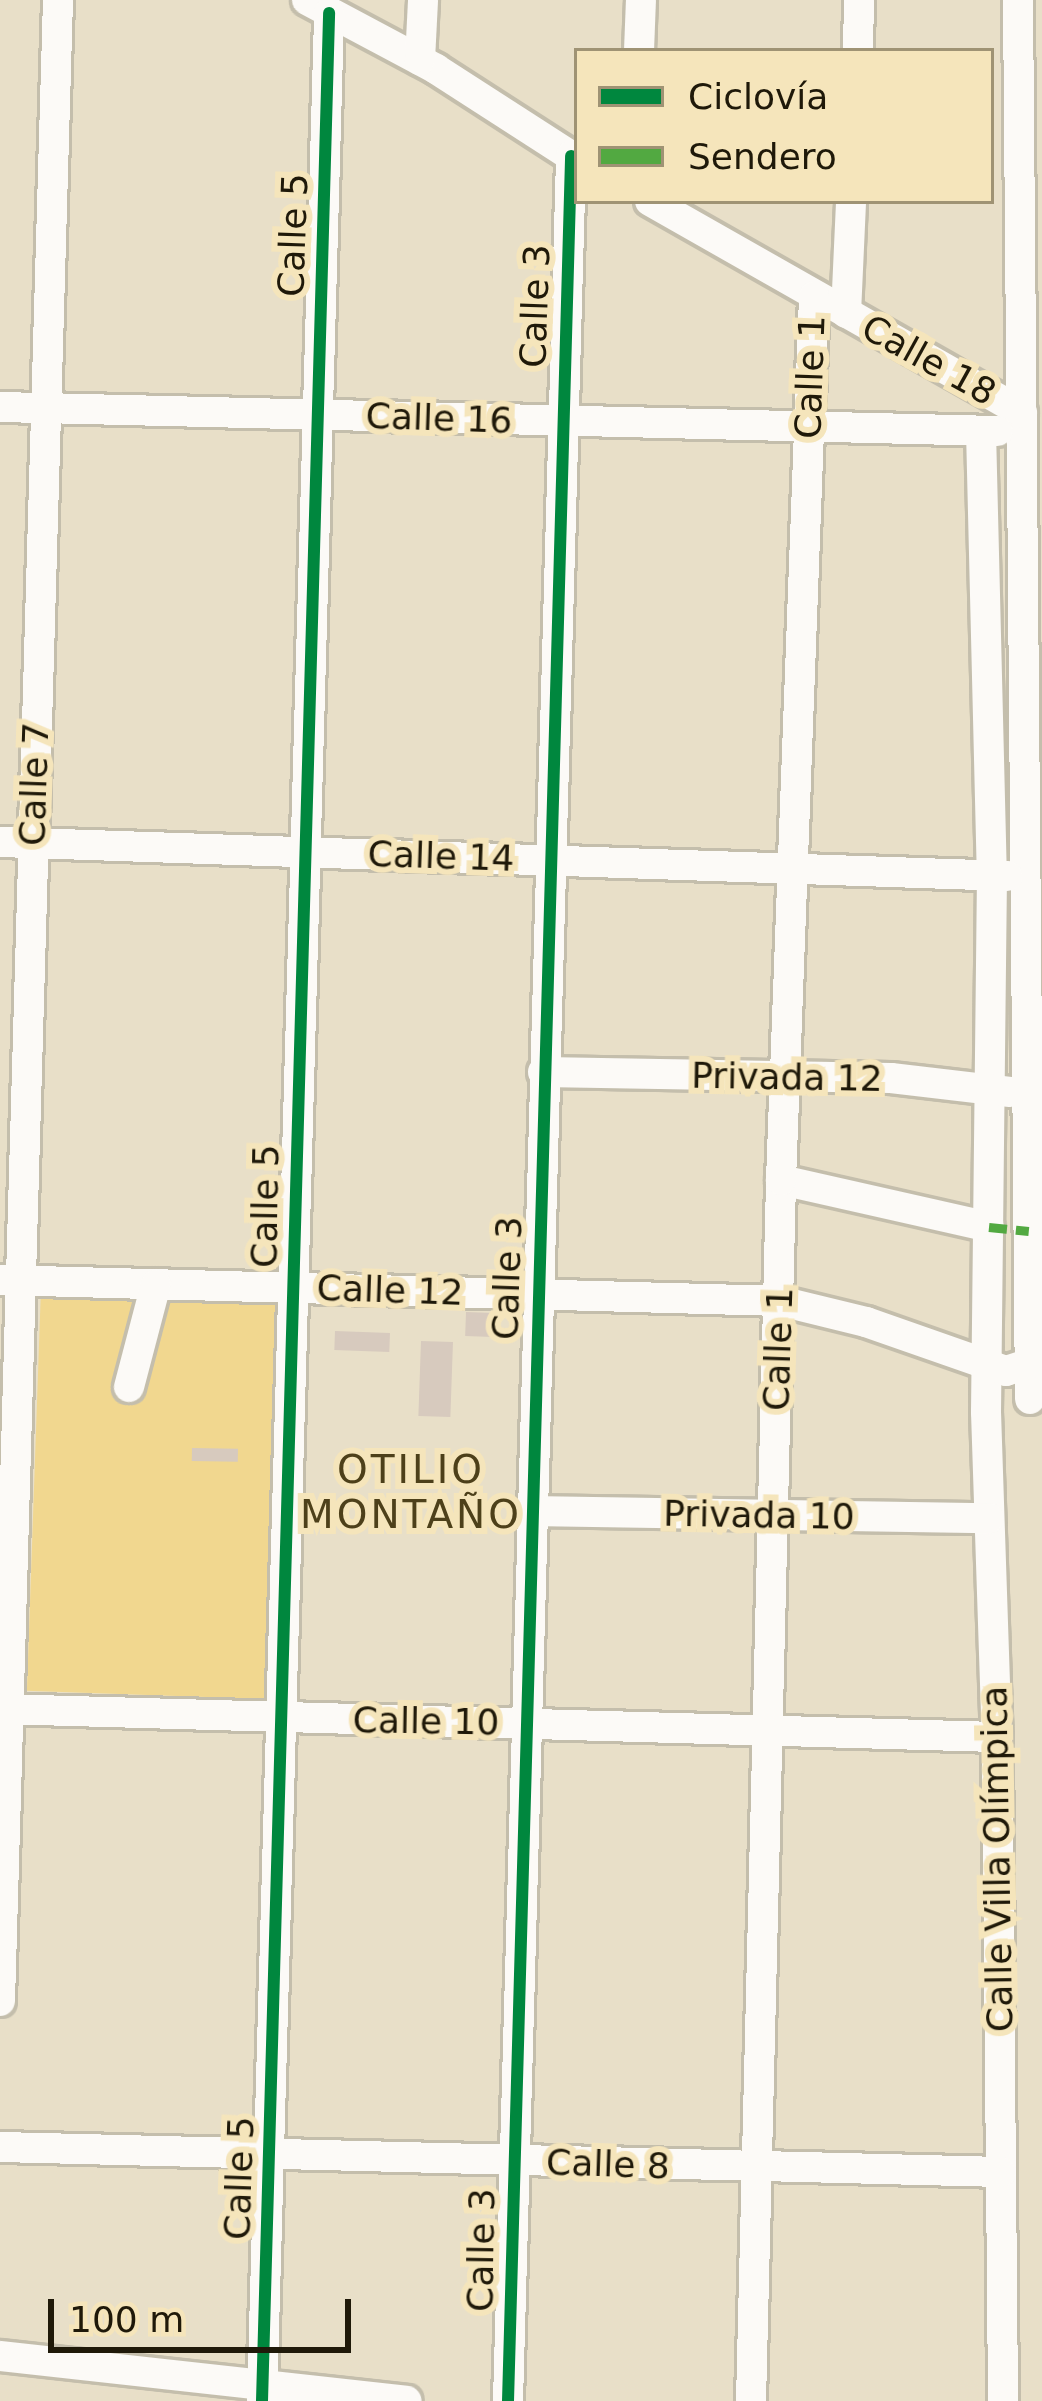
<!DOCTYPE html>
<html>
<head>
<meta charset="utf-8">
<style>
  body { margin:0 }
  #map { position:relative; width:1042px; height:2401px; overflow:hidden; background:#e8dfc8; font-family:"DejaVu Sans",sans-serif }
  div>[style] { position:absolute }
  .green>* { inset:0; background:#f1d78f; transform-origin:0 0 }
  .building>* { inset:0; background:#d7cabe; transform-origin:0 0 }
  .roads { filter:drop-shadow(3px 0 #c4beac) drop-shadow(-3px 0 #c4beac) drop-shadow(0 3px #c4beac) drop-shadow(0 -3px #c4beac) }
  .minor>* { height:30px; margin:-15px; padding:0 15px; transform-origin:15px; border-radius:15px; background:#fcfaf7 }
  .quiet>* { height:9px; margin-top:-4.5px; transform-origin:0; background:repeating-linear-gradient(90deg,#52a941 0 18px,transparent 0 27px) }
  .cycleway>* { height:12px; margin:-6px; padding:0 6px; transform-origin:6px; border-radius:6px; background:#00873e }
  span { translate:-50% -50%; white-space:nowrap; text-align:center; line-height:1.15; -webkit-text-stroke:12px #f5e5bb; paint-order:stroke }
  .street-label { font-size:36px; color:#1f1909 }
  .neighbourhood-label { font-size:39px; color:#4d401a; letter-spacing:3px }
  .legend { position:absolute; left:574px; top:48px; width:420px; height:156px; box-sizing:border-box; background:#f5e5bb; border:3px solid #9f9374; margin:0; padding:15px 21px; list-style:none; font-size:36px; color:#1f1909 }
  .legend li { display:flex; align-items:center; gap:24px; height:60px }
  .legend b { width:60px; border:3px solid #9f9374 }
  .scale { position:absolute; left:48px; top:2299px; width:303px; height:54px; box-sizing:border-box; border:6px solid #1f1909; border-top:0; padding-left:15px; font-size:36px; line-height:42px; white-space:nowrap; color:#1f1909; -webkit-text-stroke:9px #f5e5bb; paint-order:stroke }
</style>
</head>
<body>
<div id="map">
  <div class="green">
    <i style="left:41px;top:1288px;width:241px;height:403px;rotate:2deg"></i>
  </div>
  <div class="building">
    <i style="left:466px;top:1312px;width:28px;height:24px;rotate:2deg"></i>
    <i style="left:335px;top:1331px;width:55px;height:19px;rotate:2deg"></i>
    <i style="left:421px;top:1341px;width:32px;height:75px;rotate:2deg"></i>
    <i style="left:192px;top:1448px;width:46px;height:13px;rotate:1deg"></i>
  </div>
  <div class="roads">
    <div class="minor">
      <i style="left:307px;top:0;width:146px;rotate:28.1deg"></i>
      <i style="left:436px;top:69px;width:168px;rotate:32.8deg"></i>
      <i style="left:1018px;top:0;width:1399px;rotate:89.51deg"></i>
      <i style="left:639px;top:51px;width:51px;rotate:-87.8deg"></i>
      <i style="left:858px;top:51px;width:51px;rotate:-88.9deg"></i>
      <i style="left:420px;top:60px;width:60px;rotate:-87.1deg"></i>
      <i style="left:650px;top:201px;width:428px;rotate:29.6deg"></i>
      <i style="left:846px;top:313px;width:112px;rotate:-87.4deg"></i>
      <i style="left:0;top:407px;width:998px;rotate:1.38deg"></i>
      <i style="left:981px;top:431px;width:444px;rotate:88.6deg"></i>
      <i style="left:992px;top:875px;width:537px;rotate:90.64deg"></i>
      <i style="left:986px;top:1412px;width:325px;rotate:88.1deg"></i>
      <i style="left:997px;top:1737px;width:664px;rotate:89.48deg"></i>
      <i style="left:0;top:842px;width:1008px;rotate:1.93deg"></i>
      <i style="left:543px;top:1072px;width:348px;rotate:1deg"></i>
      <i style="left:891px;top:1078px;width:120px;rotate:6.7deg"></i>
      <i style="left:781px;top:1180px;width:213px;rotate:12.7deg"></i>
      <i style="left:0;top:1280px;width:780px;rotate:1.54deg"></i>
      <i style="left:780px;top:1301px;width:89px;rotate:13.7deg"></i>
      <i style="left:866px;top:1322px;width:148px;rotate:19.3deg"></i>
      <i style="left:1006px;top:1371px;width:38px;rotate:-18deg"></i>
      <i style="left:129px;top:1387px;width:106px;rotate:-75.3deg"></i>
      <i style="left:529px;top:1511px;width:460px;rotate:0.9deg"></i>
      <i style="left:0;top:1709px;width:997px;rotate:1.61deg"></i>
      <i style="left:0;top:2001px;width:2002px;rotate:-88.34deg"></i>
      <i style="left:0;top:2147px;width:1001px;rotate:1.43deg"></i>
      <i style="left:0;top:2356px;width:409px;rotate:6.3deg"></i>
      <i style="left:262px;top:2401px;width:2389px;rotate:-88.39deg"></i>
      <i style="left:508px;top:2401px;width:2246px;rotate:-88.39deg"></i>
      <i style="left:751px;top:2401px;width:1221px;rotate:-88.59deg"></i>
      <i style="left:781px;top:1180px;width:884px;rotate:-87.86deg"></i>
    </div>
  </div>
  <div class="quiet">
    <i style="left:989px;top:1227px;width:40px;rotate:5.7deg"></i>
  </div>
  <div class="cycleway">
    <i style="left:262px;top:2401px;width:2389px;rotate:-88.39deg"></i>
    <i style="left:508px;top:2401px;width:2246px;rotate:-88.39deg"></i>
  </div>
  <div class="street-label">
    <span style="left:293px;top:235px;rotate:-88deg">Calle 5</span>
    <span style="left:535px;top:306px;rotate:-88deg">Calle 3</span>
    <span style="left:929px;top:360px;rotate:29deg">Calle 18</span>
    <span style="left:810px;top:377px;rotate:-88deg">Calle 1</span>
    <span style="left:439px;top:418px;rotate:2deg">Calle 16</span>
    <span style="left:34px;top:784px;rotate:-88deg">Calle 7</span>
    <span style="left:441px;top:856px;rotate:2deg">Calle 14</span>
    <span style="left:787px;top:1077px;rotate:1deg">Privada 12</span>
    <span style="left:265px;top:1206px;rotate:-89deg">Calle 5</span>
    <span style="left:507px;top:1278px;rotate:-88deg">Calle 3</span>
    <span style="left:390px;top:1290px;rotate:2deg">Calle 12</span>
    <span style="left:778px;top:1349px;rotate:-88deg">Calle 1</span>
    <span style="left:759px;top:1515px;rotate:1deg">Privada 10</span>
    <span style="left:426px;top:1721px;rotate:1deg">Calle 10</span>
    <span style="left:997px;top:1859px;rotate:-91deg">Calle Villa Olímpica</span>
    <span style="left:608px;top:2164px;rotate:2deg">Calle 8</span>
    <span style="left:239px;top:2178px;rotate:-88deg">Calle 5</span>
    <span style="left:481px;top:2250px;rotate:-89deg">Calle 3</span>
  </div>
  <div class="neighbourhood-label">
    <span style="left:411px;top:1493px">OTILIO<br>MONTAÑO</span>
  </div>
  <ul class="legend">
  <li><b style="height:15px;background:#00873e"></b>Ciclovía</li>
  <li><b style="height:15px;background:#52a941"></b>Sendero</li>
  </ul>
  <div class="scale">100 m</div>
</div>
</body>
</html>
